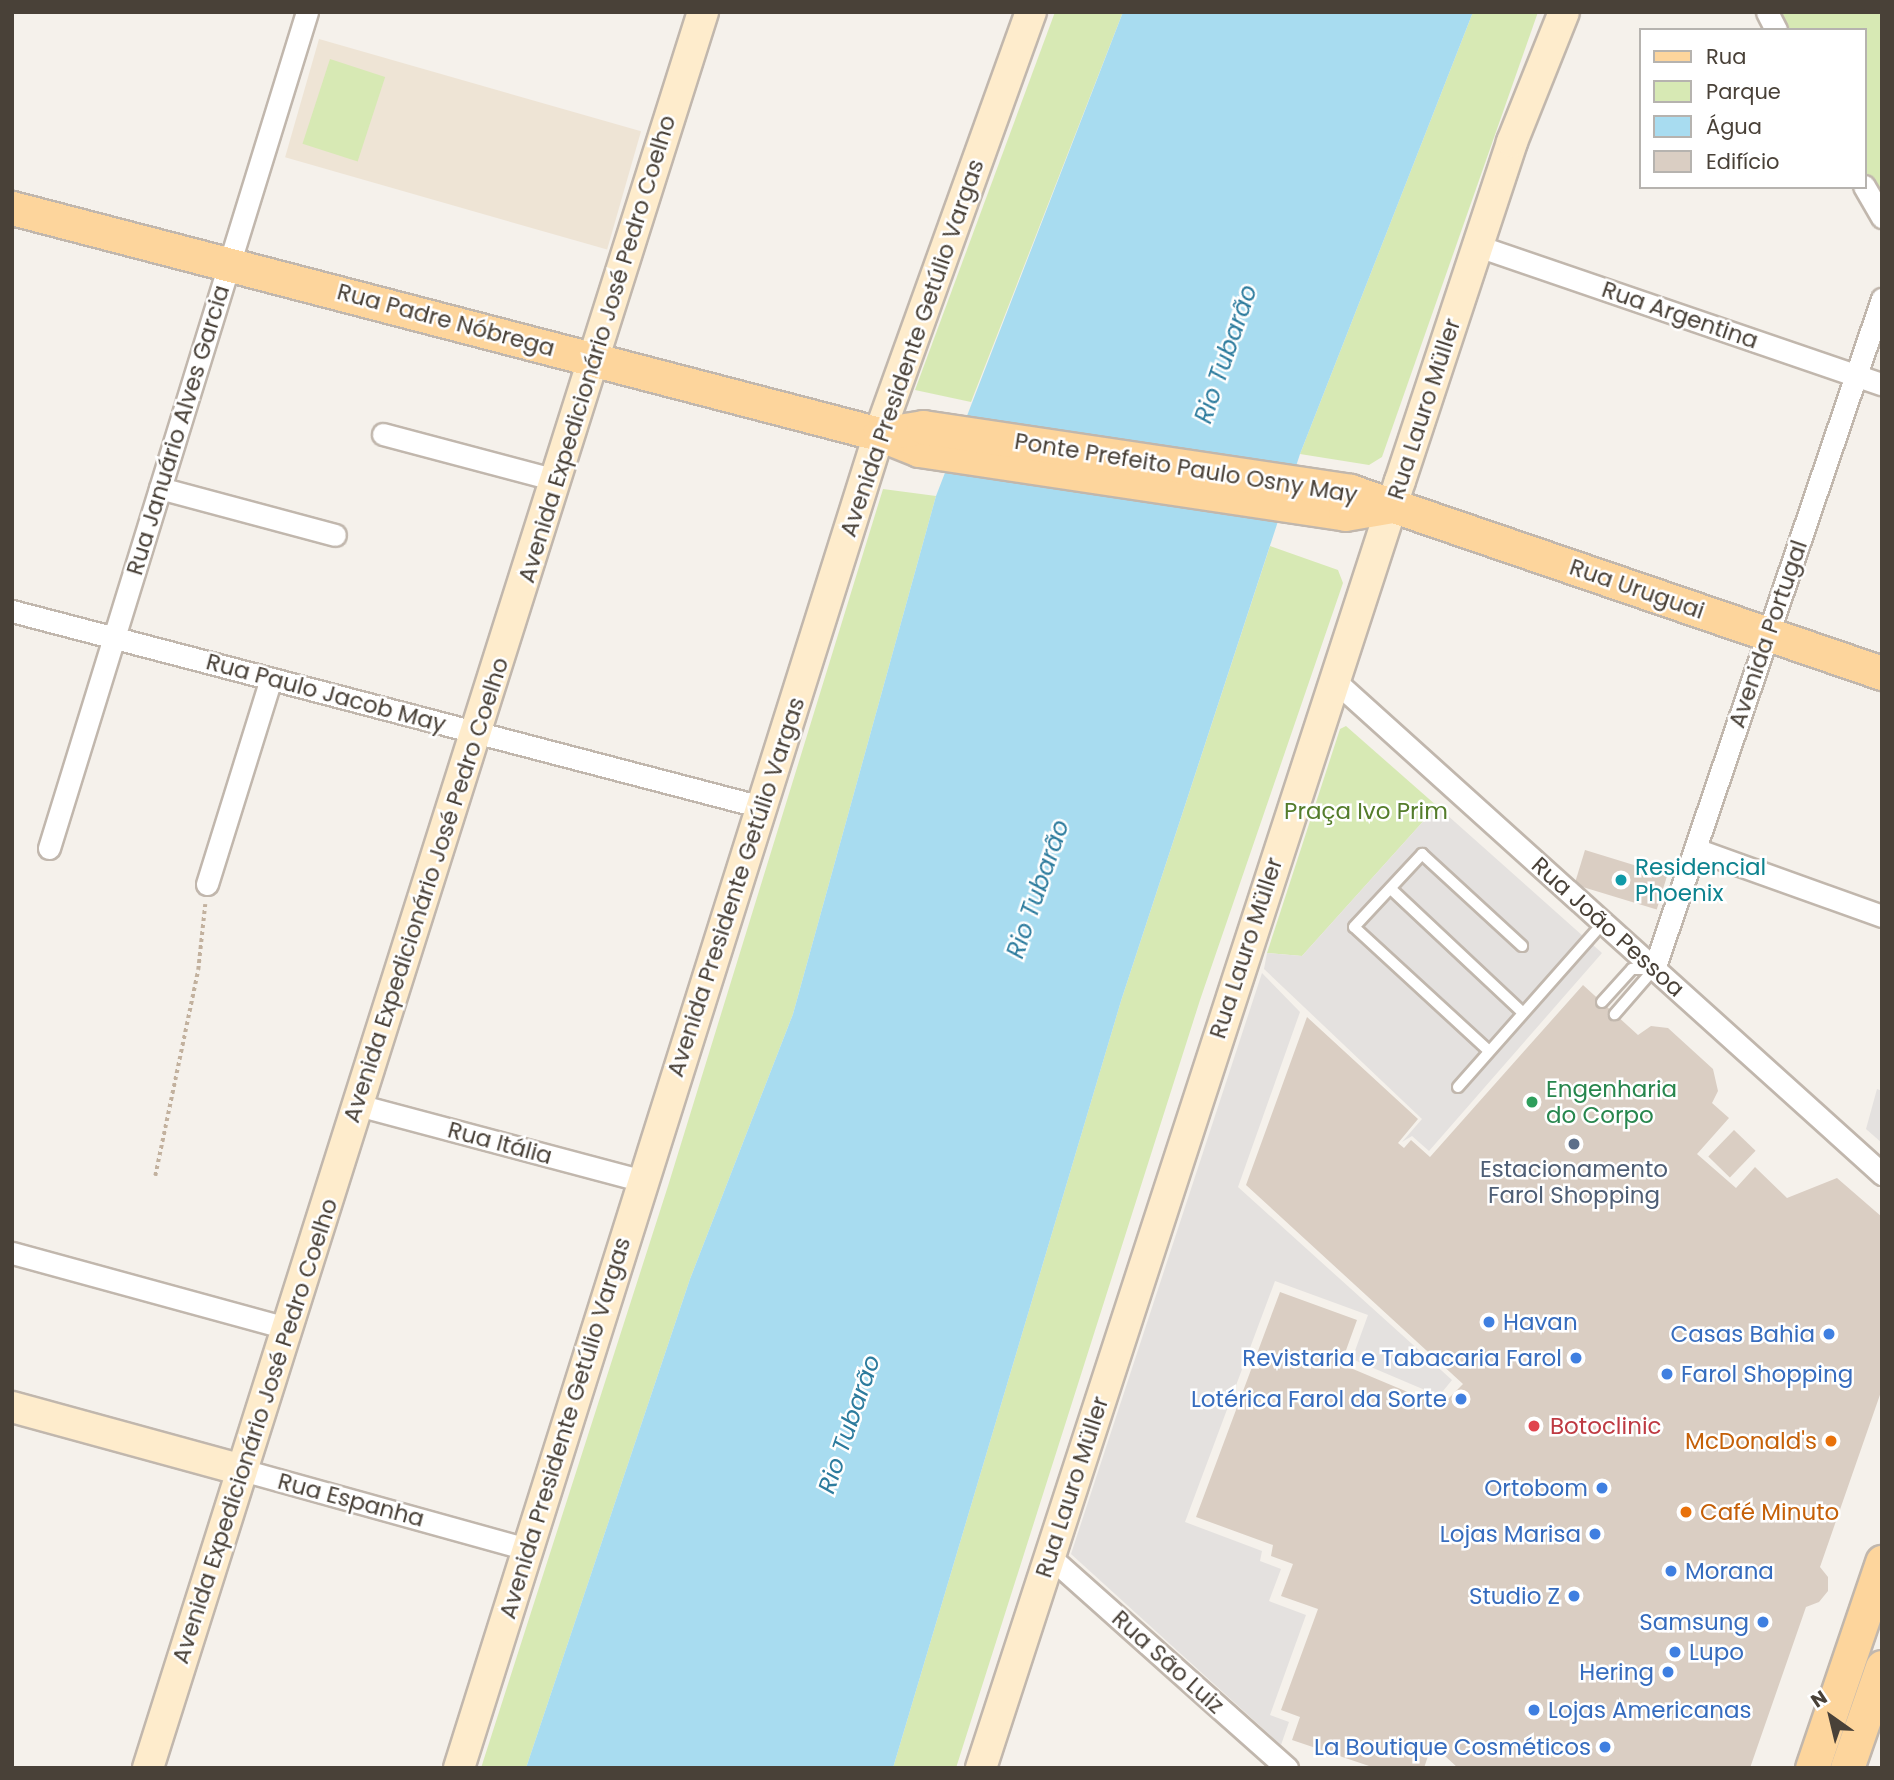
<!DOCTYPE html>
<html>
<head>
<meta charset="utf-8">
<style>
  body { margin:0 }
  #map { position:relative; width:1894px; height:1780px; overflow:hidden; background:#f5f1eb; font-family:Poppins,sans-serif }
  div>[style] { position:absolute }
  .education>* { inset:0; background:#eee4d5; transform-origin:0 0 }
  .green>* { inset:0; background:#d7e9b4; transform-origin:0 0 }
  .parking>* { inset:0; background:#e4e1df }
  .water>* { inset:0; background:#a8dcf0 }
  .building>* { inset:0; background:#dacec3; transform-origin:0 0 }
  .path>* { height:3.5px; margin-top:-1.75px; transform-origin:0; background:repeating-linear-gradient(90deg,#c2b19e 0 3.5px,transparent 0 7px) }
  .roads { filter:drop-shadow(2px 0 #c1b7ad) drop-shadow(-2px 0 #c1b7ad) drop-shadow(0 2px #c1b7ad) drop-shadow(0 -2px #c1b7ad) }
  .lane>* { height:10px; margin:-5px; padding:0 5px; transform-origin:5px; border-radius:5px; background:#fff }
  .street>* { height:21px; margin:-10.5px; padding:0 10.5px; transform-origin:10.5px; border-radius:10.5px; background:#fff }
  .secondary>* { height:30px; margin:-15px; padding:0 15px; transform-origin:15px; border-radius:15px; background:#feeccc }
  .primary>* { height:33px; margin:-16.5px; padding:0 16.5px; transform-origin:16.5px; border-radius:16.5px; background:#fdd59c }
  .dots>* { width:19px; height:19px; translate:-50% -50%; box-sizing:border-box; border:4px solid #fff; border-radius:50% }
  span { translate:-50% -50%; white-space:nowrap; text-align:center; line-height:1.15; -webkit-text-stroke:5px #fff; paint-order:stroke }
  .street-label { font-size:23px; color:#494138 }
  .park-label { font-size:23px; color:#547c2b }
  .culture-label { font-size:23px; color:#0d838f }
  .left { translate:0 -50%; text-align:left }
  .leisure-label { font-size:23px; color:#27864d }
  .service-label { font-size:23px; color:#4e5e75 }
  .shop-label { font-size:23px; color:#366cbe }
  .right { translate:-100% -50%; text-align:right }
  .health-label { font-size:23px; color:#be3a42 }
  .food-label { font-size:23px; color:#c56008 }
  .water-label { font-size:24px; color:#2c7b9d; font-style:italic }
  .frame { position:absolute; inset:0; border:14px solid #494138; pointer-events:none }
  .legend { position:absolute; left:1639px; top:28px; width:228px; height:161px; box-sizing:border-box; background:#fff; border:2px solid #b6b3af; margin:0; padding:9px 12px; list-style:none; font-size:21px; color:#494138 }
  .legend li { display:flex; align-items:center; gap:14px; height:35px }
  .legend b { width:35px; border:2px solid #b6b3af }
  .north { position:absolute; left:1796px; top:1682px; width:70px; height:70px; -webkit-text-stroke:5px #fff; paint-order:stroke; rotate:326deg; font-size:19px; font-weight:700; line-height:28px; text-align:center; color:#494138 }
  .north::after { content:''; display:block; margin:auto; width:24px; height:32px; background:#494138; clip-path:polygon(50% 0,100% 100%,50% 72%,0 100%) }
</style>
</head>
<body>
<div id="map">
  <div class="education">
    <i style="left:319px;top:39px;width:335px;height:123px;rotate:16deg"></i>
  </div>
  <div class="green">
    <i style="clip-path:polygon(1055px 12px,1123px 12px,971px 402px,915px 390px)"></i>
    <i style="clip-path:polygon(1473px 12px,1538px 12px,1382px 457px,1369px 465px,1300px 454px)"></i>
    <i style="clip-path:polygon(1777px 12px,1882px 12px,1882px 205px,1864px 173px,1864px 30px,1786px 30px)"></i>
    <i style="left:330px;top:59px;width:58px;height:89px;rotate:18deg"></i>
    <i style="clip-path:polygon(883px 489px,936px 496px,793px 1014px,690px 1279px,526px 1768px,481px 1768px,668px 1186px)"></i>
    <i style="clip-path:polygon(1270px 546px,1338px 570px,1343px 583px,1200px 1000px,956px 1768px,893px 1768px,1121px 1001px)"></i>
    <i style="clip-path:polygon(1346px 726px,1437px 806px,1302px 956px,1267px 953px,1340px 729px)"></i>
  </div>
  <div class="parking">
    <i style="clip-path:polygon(1437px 806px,1602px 953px,1429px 1151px,1412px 1136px,1402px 1142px,1422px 1119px,1264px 969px,1267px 953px,1302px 956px)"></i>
    <i style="clip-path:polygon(1262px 973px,1300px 1012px,1238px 1187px,1452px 1380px,1439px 1396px,1352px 1359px,1368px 1315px,1275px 1281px,1185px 1522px,1262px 1551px,1260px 1561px,1281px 1569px,1269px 1601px,1306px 1615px,1270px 1715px,1289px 1722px,1281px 1745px,1071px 1554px)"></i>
    <i style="clip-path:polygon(1877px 1089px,1882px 1091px,1882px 1143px,1866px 1129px)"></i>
  </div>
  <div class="water">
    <i style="clip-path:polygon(1123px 12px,1473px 12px,1300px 454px,1121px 1001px,893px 1768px,526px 1768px,690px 1279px,793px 1014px,936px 496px)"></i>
  </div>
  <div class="building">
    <i style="left:1585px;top:850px;width:86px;height:36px;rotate:17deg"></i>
    <i style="clip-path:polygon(1583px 985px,1638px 1035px,1651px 1026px,1668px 1028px,1713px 1069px,1718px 1091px,1712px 1103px,1729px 1118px,1697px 1154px,1736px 1188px,1755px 1167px,1787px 1198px,1837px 1178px,1882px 1217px,1882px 1389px,1820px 1567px,1828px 1577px,1828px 1591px,1819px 1602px,1806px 1607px,1750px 1768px,1458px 1768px,1432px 1744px,1424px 1768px,1375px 1768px,1292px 1740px,1300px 1717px,1281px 1710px,1318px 1609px,1281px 1596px,1293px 1564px,1271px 1556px,1273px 1545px,1196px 1517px,1280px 1292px,1357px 1320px,1341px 1364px,1441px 1406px,1463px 1384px,1246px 1185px,1307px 1017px,1418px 1119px,1398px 1143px,1404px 1148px,1411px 1140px,1430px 1157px)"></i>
    <i style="left:1734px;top:1130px;width:30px;height:37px;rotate:44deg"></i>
  </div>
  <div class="path">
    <i style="left:155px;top:1176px;width:210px;rotate:-78.2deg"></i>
    <i style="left:198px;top:970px;width:66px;rotate:-83.9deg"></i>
  </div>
  <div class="roads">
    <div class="lane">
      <i style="left:1391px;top:889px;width:180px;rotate:43.2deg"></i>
      <i style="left:1602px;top:1002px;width:45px;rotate:-47.7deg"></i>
      <i style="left:1632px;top:969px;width:22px"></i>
      <i style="left:1654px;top:969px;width:60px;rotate:130.9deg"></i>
      <i style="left:1489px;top:1051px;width:183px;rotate:-137.4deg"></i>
      <i style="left:1354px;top:927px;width:100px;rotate:-47deg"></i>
      <i style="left:1422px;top:854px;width:136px;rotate:42.6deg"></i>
      <i style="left:1458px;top:1087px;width:219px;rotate:-48.5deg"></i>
    </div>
    <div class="street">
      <i style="left:1767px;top:12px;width:20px;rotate:63deg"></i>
      <i style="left:1864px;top:186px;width:36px;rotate:60deg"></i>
      <i style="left:1478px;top:246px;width:427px;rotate:18.9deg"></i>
      <i style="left:383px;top:434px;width:179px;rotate:14.9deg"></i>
      <i style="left:160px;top:488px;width:181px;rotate:15deg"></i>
      <i style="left:12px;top:611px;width:775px;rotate:14.65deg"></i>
      <i style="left:1334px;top:680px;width:738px;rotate:42.03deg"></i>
      <i style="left:49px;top:848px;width:875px;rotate:-72.85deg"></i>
      <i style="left:1695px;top:849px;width:199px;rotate:19.7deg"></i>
      <i style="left:207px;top:884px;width:215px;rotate:-72.7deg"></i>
      <i style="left:1654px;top:969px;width:708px;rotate:-71.21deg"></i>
      <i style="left:358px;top:1105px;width:295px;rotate:14.9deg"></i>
      <i style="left:12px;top:1253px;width:285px;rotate:15.3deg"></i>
      <i style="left:242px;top:1470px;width:296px;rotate:15.5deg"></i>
      <i style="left:1049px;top:1556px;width:319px;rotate:41.7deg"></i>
    </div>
    <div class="secondary">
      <i style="left:12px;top:1407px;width:238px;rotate:15.3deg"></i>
      <i style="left:148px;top:1768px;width:1842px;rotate:-72.46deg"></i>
      <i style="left:459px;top:1768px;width:1399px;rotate:-72.52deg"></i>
      <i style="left:879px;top:434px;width:449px;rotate:-70.2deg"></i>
      <i style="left:981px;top:1768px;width:1353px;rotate:-71.97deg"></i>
      <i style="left:1400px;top:481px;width:357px;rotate:-71.7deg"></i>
      <i style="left:1512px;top:142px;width:140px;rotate:-68.2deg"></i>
    </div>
    <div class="primary">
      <i style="left:12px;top:208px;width:896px;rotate:14.61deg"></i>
      <i style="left:879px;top:434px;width:43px;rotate:21.8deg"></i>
      <i style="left:919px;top:450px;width:431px;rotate:8.5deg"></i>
      <i style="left:1345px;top:514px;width:48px;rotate:-9.7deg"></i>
      <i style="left:880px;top:434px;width:44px;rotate:-9.2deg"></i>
      <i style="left:923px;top:427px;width:432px;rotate:8.5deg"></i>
      <i style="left:1350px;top:491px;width:562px;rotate:18.89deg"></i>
      <i style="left:1812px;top:1768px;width:218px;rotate:-71.2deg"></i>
      <i style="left:1847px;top:1768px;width:107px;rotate:-70.9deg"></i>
    </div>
  </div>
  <div class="dots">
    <i style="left:1621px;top:880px;background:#0f9aa8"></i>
    <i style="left:1532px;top:1102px;background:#2e9e5b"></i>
    <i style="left:1574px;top:1144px;background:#5c6f8a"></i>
    <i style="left:1489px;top:1322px;background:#3f7fe0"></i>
    <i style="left:1829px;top:1334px;background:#3f7fe0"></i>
    <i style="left:1576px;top:1358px;background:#3f7fe0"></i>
    <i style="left:1667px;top:1374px;background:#3f7fe0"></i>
    <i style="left:1461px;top:1399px;background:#3f7fe0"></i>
    <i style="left:1534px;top:1426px;background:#e0444e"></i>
    <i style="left:1831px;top:1441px;background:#e8710a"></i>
    <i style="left:1602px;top:1488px;background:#3f7fe0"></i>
    <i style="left:1686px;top:1512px;background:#e8710a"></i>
    <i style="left:1595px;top:1534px;background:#3f7fe0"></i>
    <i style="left:1671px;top:1571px;background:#3f7fe0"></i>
    <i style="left:1574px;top:1596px;background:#3f7fe0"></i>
    <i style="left:1763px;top:1622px;background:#3f7fe0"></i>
    <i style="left:1675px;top:1652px;background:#3f7fe0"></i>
    <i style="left:1668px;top:1672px;background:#3f7fe0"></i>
    <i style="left:1534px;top:1710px;background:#3f7fe0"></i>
    <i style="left:1605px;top:1747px;background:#3f7fe0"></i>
  </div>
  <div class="street-label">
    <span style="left:1680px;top:315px;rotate:19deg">Rua Argentina</span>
    <span style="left:446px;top:320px;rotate:15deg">Rua Padre Nóbrega</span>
    <span style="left:912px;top:348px;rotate:-71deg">Avenida Presidente Getúlio Vargas</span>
    <span style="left:597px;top:349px;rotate:-73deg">Avenida Expedicionário José Pedro Coelho</span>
    <span style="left:1424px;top:409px;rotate:-72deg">Rua Lauro Müller</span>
    <span style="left:178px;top:430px;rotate:-73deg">Rua Januário Alves Garcia</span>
    <span style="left:1186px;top:468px;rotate:9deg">Ponte Prefeito Paulo Osny May</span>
    <span style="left:1637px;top:589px;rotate:19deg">Rua Uruguai</span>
    <span style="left:1768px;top:634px;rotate:-71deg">Avenida Portugal</span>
    <span style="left:326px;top:693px;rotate:15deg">Rua Paulo Jacob May</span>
    <span style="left:736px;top:887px;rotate:-72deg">Avenida Presidente Getúlio Vargas</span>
    <span style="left:426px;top:890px;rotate:-72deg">Avenida Expedicionário José Pedro Coelho</span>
    <span style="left:1608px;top:927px;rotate:42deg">Rua João Pessoa</span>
    <span style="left:1246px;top:948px;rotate:-72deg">Rua Lauro Müller</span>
    <span style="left:500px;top:1143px;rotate:15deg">Rua Itália</span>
    <span style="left:565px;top:1428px;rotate:-73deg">Avenida Presidente Getúlio Vargas</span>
    <span style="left:255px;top:1431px;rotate:-72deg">Avenida Expedicionário José Pedro Coelho</span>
    <span style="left:1072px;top:1487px;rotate:-72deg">Rua Lauro Müller</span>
    <span style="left:351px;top:1500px;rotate:15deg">Rua Espanha</span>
    <span style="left:1168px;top:1662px;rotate:42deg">Rua São Luiz</span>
  </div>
  <div class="park-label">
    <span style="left:1366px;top:811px">Praça Ivo Prim</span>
  </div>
  <div class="culture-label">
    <span class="left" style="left:1635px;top:880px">Residencial<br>Phoenix</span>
  </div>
  <div class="leisure-label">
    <span class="left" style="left:1546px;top:1102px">Engenharia<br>do Corpo</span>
  </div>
  <div class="service-label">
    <span style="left:1574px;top:1182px">Estacionamento<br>Farol Shopping</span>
  </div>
  <div class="shop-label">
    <span class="left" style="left:1503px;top:1322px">Havan</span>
    <span class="right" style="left:1815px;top:1334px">Casas Bahia</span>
    <span class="right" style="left:1562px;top:1358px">Revistaria e Tabacaria Farol</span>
    <span class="left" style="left:1681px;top:1374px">Farol Shopping</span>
    <span class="right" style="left:1447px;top:1399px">Lotérica Farol da Sorte</span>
    <span class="right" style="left:1588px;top:1488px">Ortobom</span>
    <span class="right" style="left:1581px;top:1534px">Lojas Marisa</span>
    <span class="left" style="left:1685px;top:1571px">Morana</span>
    <span class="right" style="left:1560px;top:1596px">Studio Z</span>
    <span class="right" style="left:1749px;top:1622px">Samsung</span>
    <span class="left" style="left:1689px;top:1652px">Lupo</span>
    <span class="right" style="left:1654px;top:1672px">Hering</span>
    <span class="left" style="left:1548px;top:1710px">Lojas Americanas</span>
    <span class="right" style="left:1591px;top:1747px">La Boutique Cosméticos</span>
  </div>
  <div class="health-label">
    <span class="left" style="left:1550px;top:1426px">Botoclinic</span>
  </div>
  <div class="food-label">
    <span class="right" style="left:1817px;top:1441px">McDonald's</span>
    <span class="left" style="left:1700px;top:1512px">Café Minuto</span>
  </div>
  <div class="water-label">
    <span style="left:1226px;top:354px;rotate:-71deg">Rio Tubarão</span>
    <span style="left:1038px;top:889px;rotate:-71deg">Rio Tubarão</span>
    <span style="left:849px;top:1424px;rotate:-71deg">Rio Tubarão</span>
  </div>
  <div class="frame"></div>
  <ul class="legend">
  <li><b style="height:9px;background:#fdd59c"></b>Rua</li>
  <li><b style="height:19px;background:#d7e9b4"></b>Parque</li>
  <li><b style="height:19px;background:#a8dcf0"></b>Água</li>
  <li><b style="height:19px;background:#dacec3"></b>Edifício</li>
  </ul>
  <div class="north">N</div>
</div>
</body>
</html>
